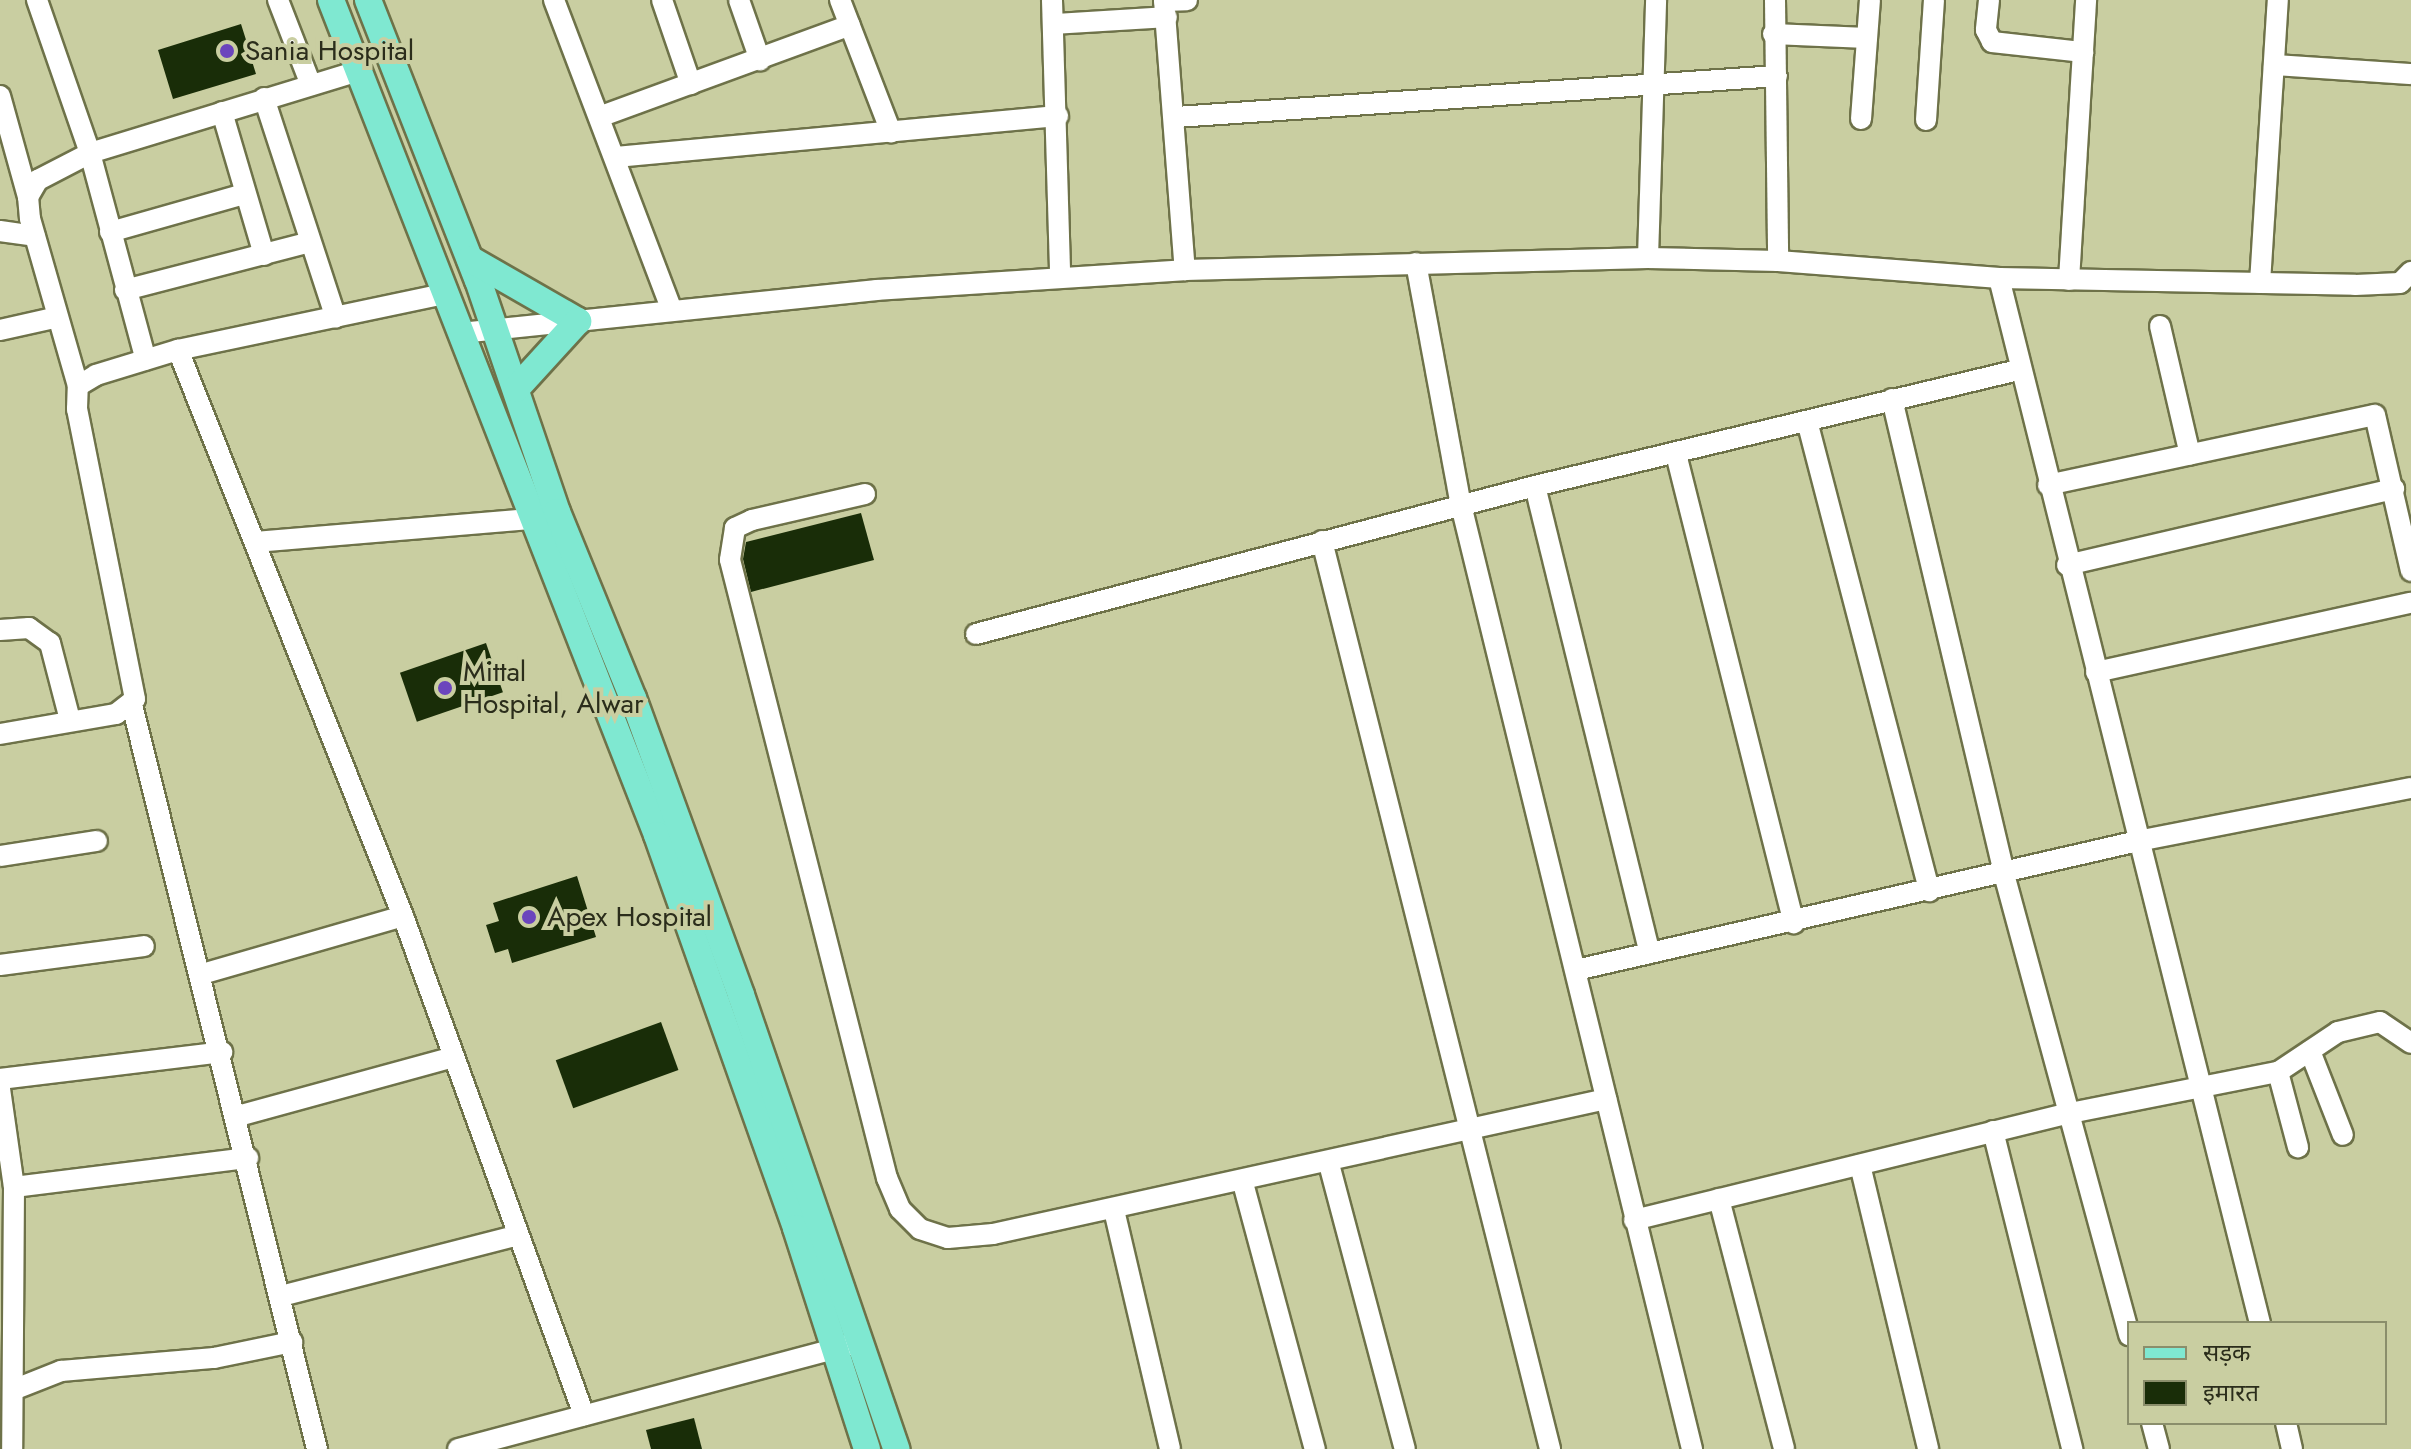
<!DOCTYPE html>
<html>
<head>
<meta charset="utf-8">
<style>
  body { margin:0 }
  #map { position:relative; width:2411px; height:1449px; overflow:hidden; background:#c9cea1; font-family:Jost,"Noto Sans Devanagari",sans-serif }
  div>[style] { position:absolute }
  .building>* { inset:0; background:#192d08; transform-origin:0 0 }
  .roads { filter:drop-shadow(2px 0 #6e7249) drop-shadow(-2px 0 #6e7249) drop-shadow(0 2px #6e7249) drop-shadow(0 -2px #6e7249) }
  .minor>* { height:20px; margin:-10px; padding:0 10px; transform-origin:10px; border-radius:10px; background:#fff }
  .major>* { height:26px; margin:-13px; padding:0 13px; transform-origin:13px; border-radius:13px; background:#7fe8d1 }
  .dots>* { width:22px; height:22px; translate:-50% -50%; box-sizing:border-box; border:4px solid #c9cea1; border-radius:50% }
  span { translate:-50% -50%; white-space:nowrap; text-align:center; line-height:1.15; -webkit-text-stroke:8px #c9cea1; paint-order:stroke }
  .poi-label { font-size:28px; color:#2b2d1b }
  .left { translate:0 -50%; text-align:left }
  .legend { position:absolute; left:2127px; top:1321px; width:260px; height:104px; box-sizing:border-box; background:#c9cea1; border:2px solid #8a8e6b; margin:0; padding:10px 14px; list-style:none; font-size:24px; color:#2b2d1b }
  .legend li { display:flex; align-items:center; gap:16px; height:40px }
  .legend b { width:40px; border:2px solid #8a8e6b }
</style>
</head>
<body>
<div id="map">
  <div class="building">
    <i style="clip-path:polygon(241px 24px,247px 43px,257px 40px,262px 55px,251px 58px,256px 74px,173px 99px,158px 50px)"></i>
    <i style="clip-path:polygon(861px 513px,874px 560px,751px 592px,743px 559px,746px 542px)"></i>
    <i style="left:486px;top:643px;width:52px;height:91px;rotate:71deg"></i>
    <i style="clip-path:polygon(577px 876px,596px 937px,512px 963px,508px 949px,495px 953px,486px 925px,499px 921px,493px 903px)"></i>
    <i style="left:661px;top:1022px;width:51px;height:112px;rotate:70deg"></i>
    <i style="clip-path:polygon(694px 1418px,702px 1449px,651px 1449px,646px 1430px)"></i>
  </div>
  <div class="roads">
    <div class="minor">
      <i style="left:37px;top:0;width:162px;rotate:70.9deg"></i>
      <i style="left:90px;top:153px;width:214px;rotate:74.9deg"></i>
      <i style="left:278px;top:0;width:91px;rotate:68.8deg"></i>
      <i style="left:554px;top:0;width:332px;rotate:69.2deg"></i>
      <i style="left:662px;top:0;width:89px;rotate:71deg"></i>
      <i style="left:739px;top:0;width:64px;rotate:70.7deg"></i>
      <i style="left:840px;top:0;width:142px;rotate:68.9deg"></i>
      <i style="left:1052px;top:0;width:275px;rotate:88.3deg"></i>
      <i style="left:1164px;top:0;width:271px;rotate:85.6deg"></i>
      <i style="left:1775px;top:0;width:261px;rotate:89.3deg"></i>
      <i style="left:1989px;top:0;width:30px;rotate:96deg"></i>
      <i style="left:1986px;top:30px;width:13px;rotate:63deg"></i>
      <i style="left:1992px;top:42px;width:92px;rotate:6.3deg"></i>
      <i style="left:1164px;top:1px;width:23px;rotate:-2deg"></i>
      <i style="left:1054px;top:24px;width:113px;rotate:-3.5deg"></i>
      <i style="left:1773px;top:34px;width:94px;rotate:2.4deg"></i>
      <i style="left:2274px;top:65px;width:137px;rotate:3.8deg"></i>
      <i style="left:0;top:96px;width:105px;rotate:74.5deg"></i>
      <i style="left:264px;top:98px;width:231px;rotate:71.9deg"></i>
      <i style="left:222px;top:112px;width:149px;rotate:73.6deg"></i>
      <i style="left:599px;top:117px;width:267px;rotate:-20.1deg"></i>
      <i style="left:1176px;top:117px;width:602px;rotate:-3.9deg"></i>
      <i style="left:1861px;top:119px;width:119px;rotate:-85.7deg"></i>
      <i style="left:1926px;top:120px;width:120px;rotate:-86.2deg"></i>
      <i style="left:615px;top:157px;width:445px;rotate:-5.3deg"></i>
      <i style="left:0;top:231px;width:35px;rotate:8deg"></i>
      <i style="left:110px;top:232px;width:139px;rotate:-15.8deg"></i>
      <i style="left:1648px;top:258px;width:258px;rotate:-88.2deg"></i>
      <i style="left:1416px;top:263px;width:246px;rotate:79.5deg"></i>
      <i style="left:1461px;top:505px;width:972px;rotate:76.25deg"></i>
      <i style="left:1999px;top:278px;width:1077px;rotate:75.98deg"></i>
      <i style="left:2069px;top:280px;width:281px;rotate:-86.5deg"></i>
      <i style="left:2260px;top:283px;width:284px;rotate:-86.4deg"></i>
      <i style="left:125px;top:290px;width:191px;rotate:-14.5deg"></i>
      <i style="left:2160px;top:326px;width:132px;rotate:76.9deg"></i>
      <i style="left:0;top:330px;width:59px;rotate:-12.6deg"></i>
      <i style="left:461px;top:333px;width:418px;rotate:-5.9deg"></i>
      <i style="left:877px;top:290px;width:309px;rotate:-3.7deg"></i>
      <i style="left:1185px;top:270px;width:463px;rotate:-1.5deg"></i>
      <i style="left:1648px;top:258px;width:130px;rotate:1.3deg"></i>
      <i style="left:1778px;top:261px;width:222px;rotate:4.4deg"></i>
      <i style="left:1999px;top:278px;width:356px;rotate:1.1deg"></i>
      <i style="left:2355px;top:285px;width:45px;rotate:-2.5deg"></i>
      <i style="left:2400px;top:283px;width:16px;rotate:-45deg"></i>
      <i style="left:178px;top:350px;width:609px;rotate:68.32deg"></i>
      <i style="left:403px;top:916px;width:531px;rotate:70.06deg"></i>
      <i style="left:78px;top:386px;width:174px;rotate:-106deg"></i>
      <i style="left:30px;top:219px;width:22px;rotate:-95deg"></i>
      <i style="left:28px;top:197px;width:20px;rotate:-60deg"></i>
      <i style="left:38px;top:180px;width:59px;rotate:-27.4deg"></i>
      <i style="left:90px;top:153px;width:281px;rotate:-17deg"></i>
      <i style="left:1892px;top:399px;width:488px;rotate:76.7deg"></i>
      <i style="left:2004px;top:874px;width:478px;rotate:74.8deg"></i>
      <i style="left:1807px;top:421px;width:486px;rotate:75.4deg"></i>
      <i style="left:1676px;top:454px;width:484px;rotate:75.9deg"></i>
      <i style="left:2048px;top:485px;width:334px;rotate:-12.1deg"></i>
      <i style="left:2375px;top:415px;width:160px;rotate:77deg"></i>
      <i style="left:1535px;top:486px;width:481px;rotate:76.2deg"></i>
      <i style="left:865px;top:494px;width:116px;rotate:167deg"></i>
      <i style="left:752px;top:520px;width:19px;rotate:155deg"></i>
      <i style="left:735px;top:528px;width:32px;rotate:99deg"></i>
      <i style="left:730px;top:560px;width:638px;rotate:75.75deg"></i>
      <i style="left:887px;top:1178px;width:34px;rotate:67deg"></i>
      <i style="left:900px;top:1209px;width:28px;rotate:45deg"></i>
      <i style="left:920px;top:1229px;width:29px;rotate:18deg"></i>
      <i style="left:948px;top:1238px;width:45px;rotate:-5.1deg"></i>
      <i style="left:993px;top:1234px;width:628px;rotate:-12.42deg"></i>
      <i style="left:1322px;top:541px;width:936px;rotate:75.9deg"></i>
      <i style="left:256px;top:542px;width:277px;rotate:-4.8deg"></i>
      <i style="left:2067px;top:565px;width:336px;rotate:-13.1deg"></i>
      <i style="left:0;top:630px;width:29px;rotate:-4deg"></i>
      <i style="left:29px;top:628px;width:26px;rotate:36deg"></i>
      <i style="left:50px;top:643px;width:80px;rotate:75.4deg"></i>
      <i style="left:976px;top:634px;width:578px;rotate:-14.83deg"></i>
      <i style="left:1535px;top:486px;width:499px;rotate:-13.5deg"></i>
      <i style="left:2096px;top:672px;width:322px;rotate:-12.4deg"></i>
      <i style="left:132px;top:705px;width:767px;rotate:76.04deg"></i>
      <i style="left:0;top:734px;width:118px;rotate:-9.8deg"></i>
      <i style="left:116px;top:714px;width:24px;rotate:-38deg"></i>
      <i style="left:135px;top:699px;width:296px;rotate:-101.3deg"></i>
      <i style="left:77px;top:409px;width:23px;rotate:-88deg"></i>
      <i style="left:78px;top:386px;width:21px;rotate:-31deg"></i>
      <i style="left:96px;top:375px;width:86px;rotate:-17deg"></i>
      <i style="left:178px;top:350px;width:272px;rotate:-11.9deg"></i>
      <i style="left:0;top:856px;width:98px;rotate:-8.8deg"></i>
      <i style="left:0;top:965px;width:145px;rotate:-7.5deg"></i>
      <i style="left:1576px;top:970px;width:577px;rotate:-12.93deg"></i>
      <i style="left:2138px;top:841px;width:278px;rotate:-11deg"></i>
      <i style="left:202px;top:974px;width:209px;rotate:-16.1deg"></i>
      <i style="left:2310px;top:1051px;width:90px;rotate:68.6deg"></i>
      <i style="left:2278px;top:1072px;width:78px;rotate:75.1deg"></i>
      <i style="left:0;top:1079px;width:224px;rotate:-6.9deg"></i>
      <i style="left:0;top:1089px;width:99px;rotate:81.9deg"></i>
      <i style="left:14px;top:1187px;width:262px;rotate:90.4deg"></i>
      <i style="left:238px;top:1116px;width:224px;rotate:-15.3deg"></i>
      <i style="left:1993px;top:1131px;width:328px;rotate:76deg"></i>
      <i style="left:1329px;top:1164px;width:295px;rotate:75.1deg"></i>
      <i style="left:1860px;top:1165px;width:292px;rotate:76.5deg"></i>
      <i style="left:1243px;top:1183px;width:276px;rotate:74.9deg"></i>
      <i style="left:14px;top:1187px;width:236px;rotate:-7.1deg"></i>
      <i style="left:1719px;top:1199px;width:258px;rotate:75.4deg"></i>
      <i style="left:1114px;top:1210px;width:245px;rotate:76.8deg"></i>
      <i style="left:1634px;top:1220px;width:449px;rotate:-13.8deg"></i>
      <i style="left:2070px;top:1113px;width:212px;rotate:-11.2deg"></i>
      <i style="left:2278px;top:1072px;width:72px;rotate:-33.7deg"></i>
      <i style="left:2338px;top:1032px;width:43px;rotate:-13.4deg"></i>
      <i style="left:2380px;top:1022px;width:37px;rotate:34deg"></i>
      <i style="left:281px;top:1296px;width:245px;rotate:-14.4deg"></i>
      <i style="left:13px;top:1390px;width:52px;rotate:-21.6deg"></i>
      <i style="left:61px;top:1371px;width:154px;rotate:-4.9deg"></i>
      <i style="left:214px;top:1358px;width:80px;rotate:-11.6deg"></i>
      <i style="left:2152px;top:1423px;width:27px;rotate:75deg"></i>
      <i style="left:2286px;top:1423px;width:27px;rotate:77deg"></i>
      <i style="left:458px;top:1449px;width:405px;rotate:-14.9deg"></i>
    </div>
    <div class="major">
      <i style="left:331px;top:0;width:896px;rotate:68.67deg"></i>
      <i style="left:657px;top:835px;width:417px;rotate:70.5deg"></i>
      <i style="left:796px;top:1228px;width:232px;rotate:72.2deg"></i>
      <i style="left:368px;top:0;width:301px;rotate:68.6deg"></i>
      <i style="left:478px;top:280px;width:245px;rotate:71.2deg"></i>
      <i style="left:557px;top:512px;width:201px;rotate:67.8deg"></i>
      <i style="left:633px;top:698px;width:316px;rotate:70deg"></i>
      <i style="left:741px;top:995px;width:480px;rotate:71.1deg"></i>
      <i style="left:470px;top:259px;width:125px;rotate:29.9deg"></i>
      <i style="left:578px;top:321px;width:92px;rotate:132.4deg"></i>
    </div>
  </div>
  <div class="dots">
    <i style="left:227px;top:51px;background:#6b45bd"></i>
    <i style="left:445px;top:688px;background:#6b45bd"></i>
    <i style="left:529px;top:917px;background:#6b45bd"></i>
  </div>
  <div class="poi-label">
    <span class="left" style="left:245px;top:51px">Sania Hospital</span>
    <span class="left" style="left:463px;top:688px">Mittal<br>Hospital, Alwar</span>
    <span class="left" style="left:547px;top:917px">Apex Hospital</span>
  </div>
  <ul class="legend">
  <li><b style="height:10px;background:#7fe8d1"></b>सड़क</li>
  <li><b style="height:22px;background:#192d08"></b>इमारत</li>
  </ul>
</div>
</body>
</html>
